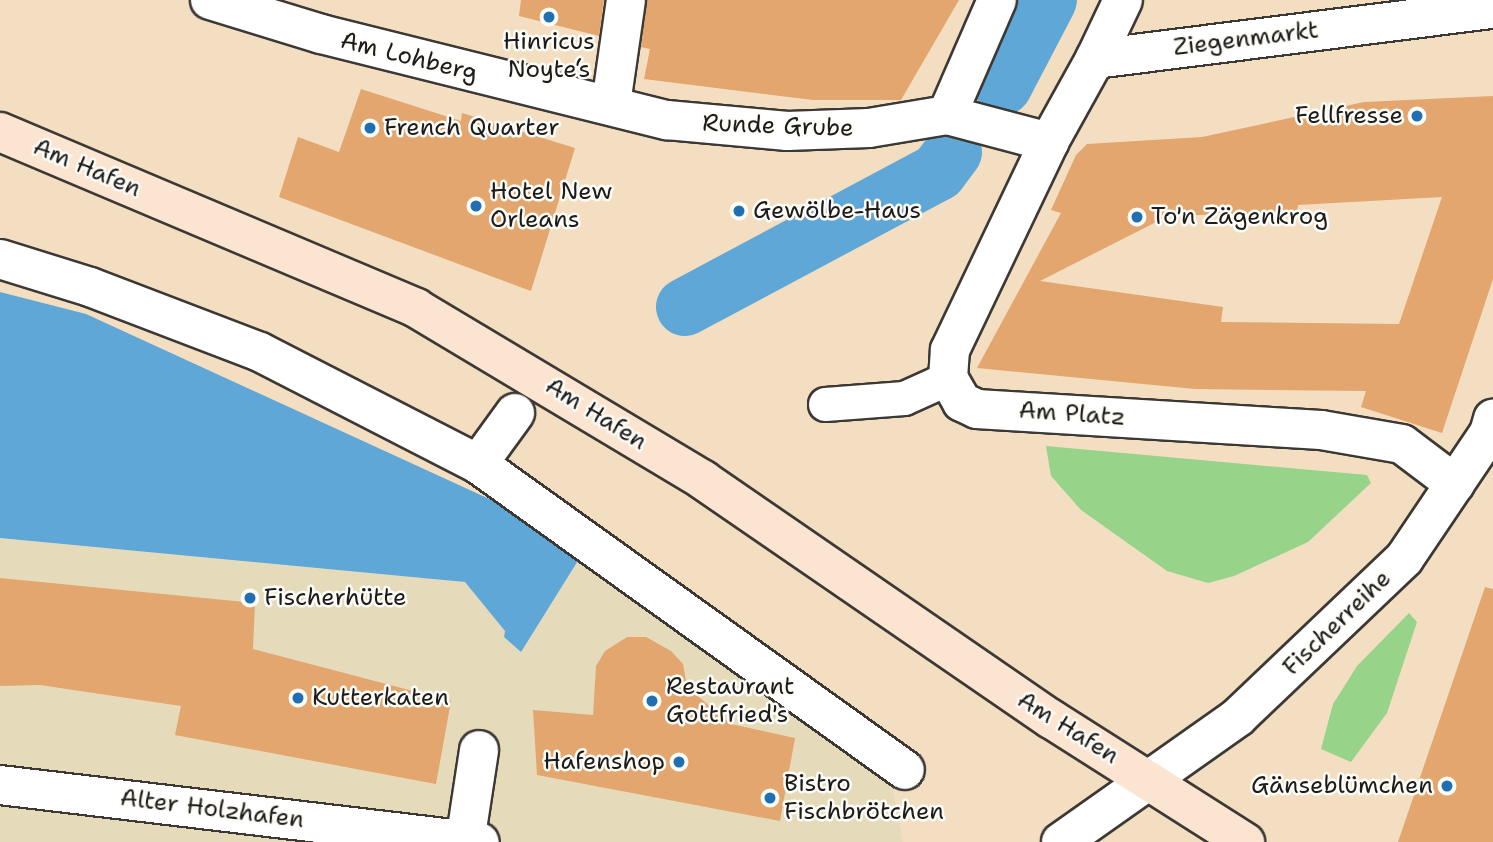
<!DOCTYPE html>
<html>
<head>
<meta charset="utf-8">
<style>
  body { margin:0 }
  #map { position:relative; width:1493px; height:842px; overflow:hidden; background:#f3dec1; font-family:"Shantell Sans",sans-serif }
  div>[style] { position:absolute }
  .built>* { inset:0; background:#e5dbba }
  .green>* { inset:0; background:#97d489 }
  .water>* { inset:0; background:#5ea7d6 }
  .canal>* { height:58px; margin:-29px; padding:0 29px; transform-origin:29px; border-radius:29px; background:#5ea7d6 }
  .building>* { inset:0; background:#e3a66e }
  .roads { filter:drop-shadow(2px 0 #3c3935) drop-shadow(-2px 0 #3c3935) drop-shadow(0 2px #3c3935) drop-shadow(0 -2px #3c3935) }
  .lane>* { height:33px; margin:-16.5px; padding:0 16.5px; transform-origin:16.5px; border-radius:16.5px; background:#fff }
  .street>* { height:38px; margin:-19px; padding:0 19px; transform-origin:19px; border-radius:19px; background:#fff }
  .secondary>* { height:38px; margin:-19px; padding:0 19px; transform-origin:19px; border-radius:19px; background:#fce5d0 }
  .dots>* { width:19px; height:19px; translate:-50% -50%; box-sizing:border-box; border:4px solid #fdfcf7; border-radius:50% }
  span { translate:-50% -50%; white-space:nowrap; text-align:center; line-height:1.15; -webkit-text-stroke:5px #fdfcf7; paint-order:stroke }
  .street-label { font-size:24px; color:#1c1c1c }
  .poi-label { font-size:24px; color:#1c1c1c }
  .right { translate:-100% -50%; text-align:right }
  .left { translate:0 -50%; text-align:left }
</style>
</head>
<body>
<div id="map">
  <div class="built">
    <i style="clip-path:polygon(0 538px,466px 582px,505px 631px,579px 559px,892px 785px,903px 842px,0 842px)"></i>
  </div>
  <div class="green">
    <i style="clip-path:polygon(1046px 446px,1367px 475px,1371px 483px,1308px 542px,1234px 576px,1208px 583px,1167px 571px,1081px 510px,1051px 476px)"></i>
    <i style="clip-path:polygon(1409px 613px,1417px 622px,1387px 713px,1351px 762px,1321px 749px,1333px 704px,1357px 666px)"></i>
  </div>
  <div class="water">
    <i style="clip-path:polygon(0 292px,86px 314px,509px 508px,579px 559px,521px 652px,504px 637px,505px 631px,465px 582px,0 538px)"></i>
  </div>
  <div class="canal">
    <i style="left:1003px;top:86px;width:97px;rotate:-62.4deg"></i>
    <i style="left:685px;top:307px;width:287px;rotate:-28.1deg"></i>
    <i style="left:938px;top:172px;width:25px;rotate:-53deg"></i>
  </div>
  <div class="building">
    <i style="clip-path:polygon(521px 0,604px 0,599px 36px,519px 16px)"></i>
    <i style="clip-path:polygon(647px 0,959px 0,901px 100px,813px 100px,644px 79px,650px 49px,641px 47px)"></i>
    <i style="clip-path:polygon(361px 89px,461px 121px,462px 113px,575px 148px,531px 291px,279px 197px,298px 137px,339px 152px)"></i>
    <i style="clip-path:polygon(evenodd,1493px 96px,1493px 279px,1442px 433px,1361px 407px,1366px 391px,1195px 389px,977px 368px,1061px 213px,1051px 210px,1076px 155px,1087px 144px,1202px 137px,1364px 102px,1493px 96px,1442px 197px,1399px 324px,1221px 322px,1223px 307px,1040px 281px,1168px 216px,1297px 212px,1298px 205px,1442px 197px)"></i>
    <i style="clip-path:polygon(0 578px,255px 603px,253px 649px,451px 701px,436px 784px,175px 735px,181px 706px,40px 685px,0 686px)"></i>
    <i style="clip-path:polygon(1485px 587px,1493px 589px,1493px 842px,1398px 842px)"></i>
    <i style="clip-path:polygon(627px 637px,646px 637px,671px 651px,683px 664px,687px 687px,731px 724px,795px 738px,780px 821px,537px 775px,533px 710px,593px 715px,596px 666px,605px 651px)"></i>
  </div>
  <div class="roads">
    <div class="lane">
      <i style="left:825px;top:404px;width:79px;rotate:-4.3deg"></i>
      <i style="left:904px;top:398px;width:48px;rotate:-24.4deg"></i>
    </div>
    <div class="street">
      <i style="left:210px;top:0;width:116px;rotate:17deg"></i>
      <i style="left:321px;top:34px;width:357px;rotate:14deg"></i>
      <i style="left:667px;top:120px;width:121px;rotate:5.2deg"></i>
      <i style="left:787px;top:131px;width:82px;rotate:-2.1deg"></i>
      <i style="left:869px;top:128px;width:79px;rotate:-9.5deg"></i>
      <i style="left:947px;top:115px;width:106px;rotate:14.8deg"></i>
      <i style="left:1095px;top:59px;width:65px;rotate:-64.6deg"></i>
      <i style="left:611px;top:104px;width:105px;rotate:-81.8deg"></i>
      <i style="left:947px;top:115px;width:125px;rotate:-66.5deg"></i>
      <i style="left:0;top:259px;width:94px;rotate:17.3deg"></i>
      <i style="left:90px;top:287px;width:182px;rotate:20.9deg"></i>
      <i style="left:260px;top:352px;width:245px;rotate:27.2deg"></i>
      <i style="left:478px;top:464px;width:525px;rotate:35.63deg"></i>
      <i style="left:478px;top:464px;width:63px;rotate:-54deg"></i>
      <i style="left:1455px;top:484px;width:66px;rotate:-143deg"></i>
      <i style="left:1402px;top:444px;width:82px;rotate:-170.2deg"></i>
      <i style="left:1321px;top:430px;width:345px;rotate:-176.5deg"></i>
      <i style="left:977px;top:409px;width:17px;rotate:-155deg"></i>
      <i style="left:962px;top:402px;width:28px;rotate:-120deg"></i>
      <i style="left:948px;top:378px;width:28px;rotate:-86deg"></i>
      <i style="left:950px;top:350px;width:230px;rotate:-64.5deg"></i>
      <i style="left:1049px;top:142px;width:95px;rotate:-61deg"></i>
      <i style="left:1095px;top:59px;width:401px;rotate:-7.2deg"></i>
      <i style="left:0;top:785px;width:483px;rotate:6.8deg"></i>
      <i style="left:465px;top:842px;width:93px;rotate:-81.3deg"></i>
      <i style="left:1061px;top:842px;width:217px;rotate:-35.2deg"></i>
      <i style="left:1238px;top:717px;width:229px;rotate:-43.6deg"></i>
      <i style="left:1404px;top:559px;width:152px;rotate:-56deg"></i>
      <i style="left:1489px;top:433px;width:15px;rotate:-74deg"></i>
    </div>
    <div class="secondary">
      <i style="left:0;top:132px;width:452px;rotate:22.9deg"></i>
      <i style="left:416px;top:308px;width:335px;rotate:30.9deg"></i>
      <i style="left:703px;top:480px;width:422px;rotate:34.5deg"></i>
      <i style="left:1051px;top:719px;width:230px;rotate:32.4deg"></i>
    </div>
  </div>
  <div class="dots">
    <i style="left:549px;top:17px;background:#1f6fb2"></i>
    <i style="left:1417px;top:116px;background:#1f6fb2"></i>
    <i style="left:370px;top:128px;background:#1f6fb2"></i>
    <i style="left:476px;top:206px;background:#1f6fb2"></i>
    <i style="left:739px;top:211px;background:#1f6fb2"></i>
    <i style="left:1137px;top:217px;background:#1f6fb2"></i>
    <i style="left:250px;top:598px;background:#1f6fb2"></i>
    <i style="left:298px;top:698px;background:#1f6fb2"></i>
    <i style="left:652px;top:701px;background:#1f6fb2"></i>
    <i style="left:679px;top:762px;background:#1f6fb2"></i>
    <i style="left:1447px;top:786px;background:#1f6fb2"></i>
    <i style="left:770px;top:798px;background:#1f6fb2"></i>
  </div>
  <div class="street-label">
    <span style="left:1246px;top:39px;rotate:-7deg">Ziegenmarkt</span>
    <span style="left:409px;top:57px;rotate:14deg">Am Lohberg</span>
    <span style="left:778px;top:126px;rotate:2deg">Runde Grube</span>
    <span style="left:87px;top:168px;rotate:23deg">Am Hafen</span>
    <span style="left:596px;top:414px;rotate:32deg">Am Hafen</span>
    <span style="left:1072px;top:414px;rotate:4deg">Am Platz</span>
    <span style="left:1337px;top:623px;rotate:-44deg">Fischerreihe</span>
    <span style="left:1068px;top:728px;rotate:32deg">Am Hafen</span>
    <span style="left:212px;top:809px;rotate:7deg">Alter Holzhafen</span>
  </div>
  <div class="poi-label">
    <span style="left:549px;top:56px">Hinricus<br>Noyte‘s</span>
    <span class="right" style="left:1403px;top:116px">Fellfresse</span>
    <span class="left" style="left:384px;top:128px">French Quarter</span>
    <span class="left" style="left:490px;top:206px">Hotel New<br>Orleans</span>
    <span class="left" style="left:753px;top:211px">Gewölbe-Haus</span>
    <span class="left" style="left:1151px;top:217px">To'n Zägenkrog</span>
    <span class="left" style="left:264px;top:598px">Fischerhütte</span>
    <span class="left" style="left:666px;top:701px">Restaurant<br>Gottfried's</span>
    <span class="left" style="left:312px;top:698px">Kutterkaten</span>
    <span class="right" style="left:665px;top:762px">Hafenshop</span>
    <span class="left" style="left:784px;top:798px">Bistro<br>Fischbrötchen</span>
    <span class="right" style="left:1433px;top:786px">Gänseblümchen</span>
  </div>
</div>
</body>
</html>
